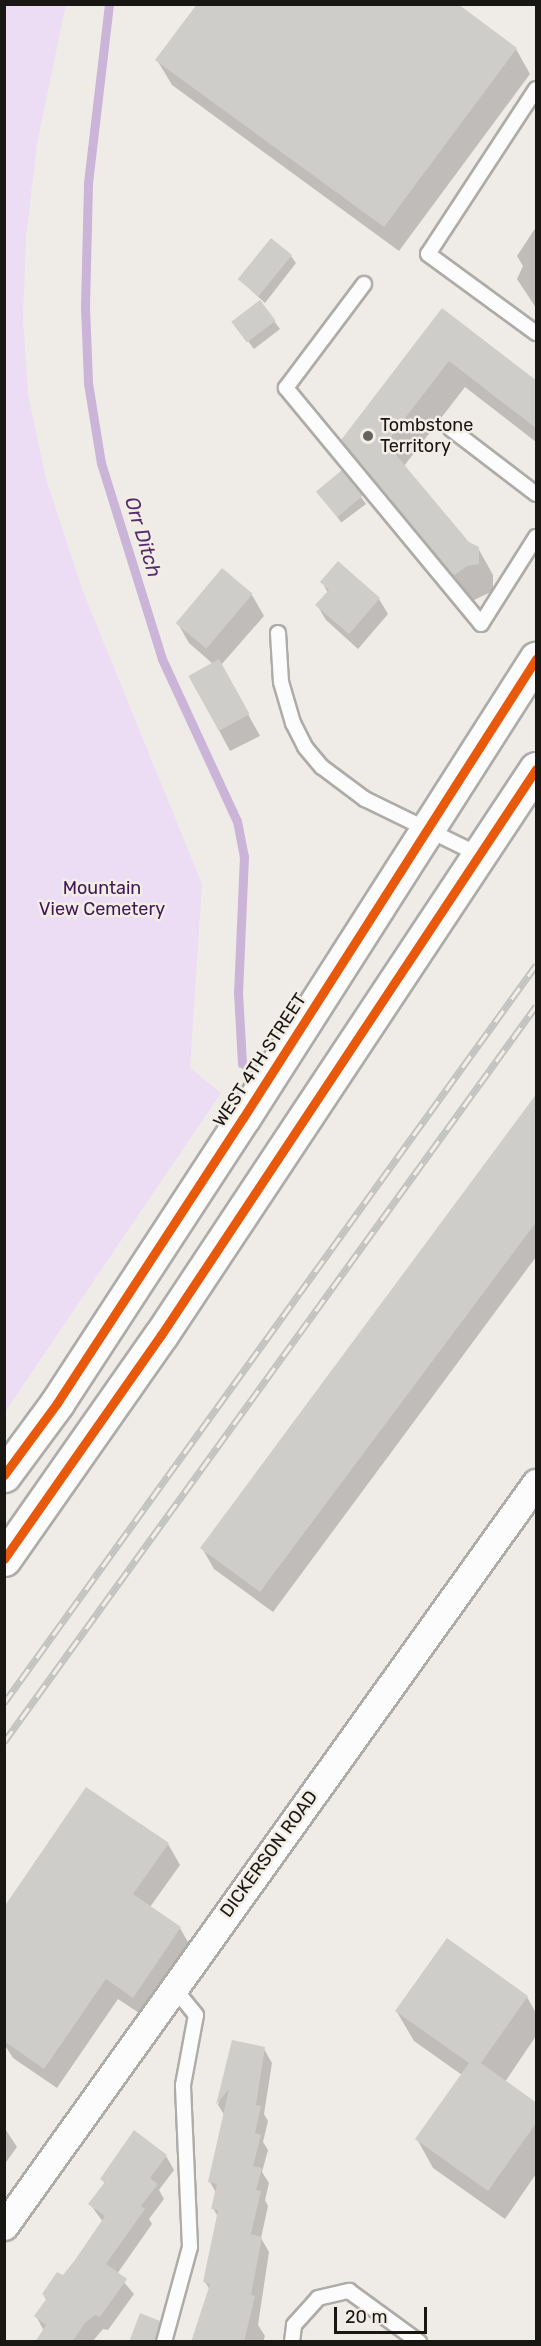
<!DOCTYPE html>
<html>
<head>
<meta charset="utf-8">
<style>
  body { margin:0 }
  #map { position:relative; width:541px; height:2346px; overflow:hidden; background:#efece8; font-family:Rubik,sans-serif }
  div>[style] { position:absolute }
  .green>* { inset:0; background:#ecddf4 }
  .shadow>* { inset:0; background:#0003; transform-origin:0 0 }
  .stream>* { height:9px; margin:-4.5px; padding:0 4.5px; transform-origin:4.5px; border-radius:4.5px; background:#cab4d7 }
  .building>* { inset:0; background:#cfcdca; transform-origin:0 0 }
  .roads { filter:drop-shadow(2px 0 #aeaca9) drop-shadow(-2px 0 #aeaca9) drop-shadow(0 2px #aeaca9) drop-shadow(0 -2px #aeaca9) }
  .lane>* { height:14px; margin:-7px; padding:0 7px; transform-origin:7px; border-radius:7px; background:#fdfcfc }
  .street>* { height:27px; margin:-13.5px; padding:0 13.5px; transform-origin:13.5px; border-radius:13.5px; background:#fdfcfc }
  .secondary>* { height:33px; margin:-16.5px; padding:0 16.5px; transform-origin:16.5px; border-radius:16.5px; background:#fdfcfc }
  .rail>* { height:7px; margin-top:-3.5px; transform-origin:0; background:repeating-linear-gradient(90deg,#f2ede5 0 14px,#c2c2c0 0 28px); box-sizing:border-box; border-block:2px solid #c2c2c0 }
  .cycleway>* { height:9px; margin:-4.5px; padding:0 4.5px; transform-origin:4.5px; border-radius:4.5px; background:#e8590c }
  .dots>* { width:16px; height:16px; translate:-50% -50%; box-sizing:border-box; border:3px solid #f2ede5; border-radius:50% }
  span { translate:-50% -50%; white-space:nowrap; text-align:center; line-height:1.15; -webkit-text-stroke:5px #f2ede5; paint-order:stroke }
  .poi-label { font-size:18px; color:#191714 }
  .left { translate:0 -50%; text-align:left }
  .park-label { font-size:18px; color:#401857 }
  .street-label { font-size:18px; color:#191714 }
  .water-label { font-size:20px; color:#542d6d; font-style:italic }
  .frame { position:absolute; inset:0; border:6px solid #191714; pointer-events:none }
  .scale { position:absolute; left:334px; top:2307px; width:93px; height:27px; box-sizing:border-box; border:3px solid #191714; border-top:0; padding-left:8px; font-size:18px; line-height:21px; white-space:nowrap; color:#191714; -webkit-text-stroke:4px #f2ede5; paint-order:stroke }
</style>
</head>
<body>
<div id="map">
  <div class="green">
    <i style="clip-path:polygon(66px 4px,37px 144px,26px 238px,23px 318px,28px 394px,46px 479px,82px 589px,202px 884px,190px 1068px,221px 1093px,5px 1412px,4px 5px)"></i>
  </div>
  <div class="shadow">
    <i style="clip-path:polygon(516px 49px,530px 74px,399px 251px,172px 85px,157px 60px)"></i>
    <i style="clip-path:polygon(536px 227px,536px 308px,517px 279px,523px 266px,517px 256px)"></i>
    <i style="clip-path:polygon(291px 256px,296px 263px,265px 303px,240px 280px)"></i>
    <i style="clip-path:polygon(260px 302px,280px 329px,254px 349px,239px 329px)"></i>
    <i style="clip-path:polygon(442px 310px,536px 382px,536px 442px,465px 387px,404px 466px,468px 543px,478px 548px,493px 575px,493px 591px,470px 602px,358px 467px,342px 440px)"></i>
    <i style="left:342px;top:472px;width:40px;height:31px;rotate:53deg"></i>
    <i style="clip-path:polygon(322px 582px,379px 599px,388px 614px,358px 649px,326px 620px,317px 605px,328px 593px)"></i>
    <i style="clip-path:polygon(252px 595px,264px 616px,221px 665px,260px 736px,230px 751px,190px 676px,213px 664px,189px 643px,177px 622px)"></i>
    <i style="clip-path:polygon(536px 1096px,536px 1257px,273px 1612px,214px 1569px,202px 1548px)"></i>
    <i style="clip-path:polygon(168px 1844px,180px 1865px,150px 1907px,180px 1928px,192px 1949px,145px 2017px,118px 1999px,57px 2088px,13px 2058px,4px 2044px,4px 2032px)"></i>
    <i style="clip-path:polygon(527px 1997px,536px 2013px,536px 2036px,505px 2082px,536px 2104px,536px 2174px,505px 2219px,433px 2168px,417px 2139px,462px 2075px,414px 2041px,397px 2012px)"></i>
    <i style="clip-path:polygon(233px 2041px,264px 2049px,272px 2063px,264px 2114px,268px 2121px,263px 2142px,268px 2150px,262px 2172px,269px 2183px,265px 2200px,268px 2206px,261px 2238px,269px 2252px,258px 2325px,265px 2336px,263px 2342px,194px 2342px,210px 2290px,205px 2282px,218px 2217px,213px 2208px,216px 2193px,210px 2182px,225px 2116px,218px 2105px)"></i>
    <i style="clip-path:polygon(4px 2127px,17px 2147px,4px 2165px)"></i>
    <i style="clip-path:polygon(166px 2156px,174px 2170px,159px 2190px,164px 2199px,149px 2219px,152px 2224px,117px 2274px,134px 2294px,108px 2330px,103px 2329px,92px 2342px,44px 2342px,44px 2331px,36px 2316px,47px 2301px,43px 2294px,63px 2277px,103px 2222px,90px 2204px,105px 2184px,102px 2179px)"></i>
    <i style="clip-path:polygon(159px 2322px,164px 2330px,161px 2342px,131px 2342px)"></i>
  </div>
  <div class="stream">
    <i style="left:109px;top:4px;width:181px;rotate:96.7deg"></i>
    <i style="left:88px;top:184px;width:123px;rotate:91.4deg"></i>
    <i style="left:85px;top:307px;width:76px;rotate:87.7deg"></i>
    <i style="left:88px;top:383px;width:81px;rotate:80.8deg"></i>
    <i style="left:101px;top:463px;width:205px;rotate:72.7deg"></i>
    <i style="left:162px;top:659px;width:179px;rotate:65.2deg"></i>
    <i style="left:237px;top:821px;width:36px;rotate:79deg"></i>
    <i style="left:244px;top:856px;width:136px;rotate:92.5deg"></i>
    <i style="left:238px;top:992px;width:72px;rotate:86.8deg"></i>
  </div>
  <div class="building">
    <i style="clip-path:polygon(197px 4px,458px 4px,517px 48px,384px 227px,155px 60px)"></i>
    <i style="left:271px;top:238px;width:27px;height:53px;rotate:39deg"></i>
    <i style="left:260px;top:300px;width:26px;height:36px;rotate:53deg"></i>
    <i style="clip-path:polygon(442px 308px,537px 381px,537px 429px,449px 361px,386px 443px,469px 542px,479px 547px,479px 564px,467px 566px,453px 576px,341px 440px)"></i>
    <i style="left:342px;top:470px;width:33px;height:34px;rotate:50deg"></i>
    <i style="clip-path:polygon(338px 561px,380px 598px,349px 634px,315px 605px,329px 590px,320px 582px)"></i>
    <i style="left:222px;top:568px;width:40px;height:72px;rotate:40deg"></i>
    <i style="left:219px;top:659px;width:63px;height:35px;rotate:61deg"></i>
    <i style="clip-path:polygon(537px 1093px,537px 1221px,260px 1592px,200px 1548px)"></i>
    <i style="clip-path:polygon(86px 1787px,169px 1843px,133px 1894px,181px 1927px,133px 1998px,106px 1979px,44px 2069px,4px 2041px,4px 1907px)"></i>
    <i style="clip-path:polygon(447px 1938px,528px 1996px,481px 2063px,537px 2103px,537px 2122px,488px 2191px,415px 2139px,469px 2063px,395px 2011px)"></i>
    <i style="clip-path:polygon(232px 2040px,265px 2047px,256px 2105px,261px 2106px,255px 2133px,261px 2135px,253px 2166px,262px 2168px,256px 2190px,261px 2191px,251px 2234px,262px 2237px,251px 2295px,255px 2296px,244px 2342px,191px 2342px,210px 2284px,203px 2282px,218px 2210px,211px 2209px,217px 2184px,208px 2182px,229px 2089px,216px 2105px)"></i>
    <i style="clip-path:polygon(134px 2130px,167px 2155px,150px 2178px,158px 2184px,141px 2206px,145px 2209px,106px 2264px,127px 2279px,100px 2317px,95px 2315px,85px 2323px,72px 2342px,35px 2342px,46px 2325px,34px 2316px,47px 2298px,42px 2294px,57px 2272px,63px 2275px,75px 2260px,105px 2216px,88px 2204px,105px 2182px,100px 2179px)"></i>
    <i style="clip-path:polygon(140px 2313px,160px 2321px,155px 2342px,129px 2342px)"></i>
  </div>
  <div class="roads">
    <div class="lane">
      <i style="left:536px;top:89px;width:197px;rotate:123.2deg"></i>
      <i style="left:428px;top:254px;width:134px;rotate:36.2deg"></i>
      <i style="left:364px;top:284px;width:130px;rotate:126.9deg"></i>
      <i style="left:286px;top:388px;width:306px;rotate:50.4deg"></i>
      <i style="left:481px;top:624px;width:103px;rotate:-57.7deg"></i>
      <i style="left:451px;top:429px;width:107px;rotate:37.4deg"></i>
      <i style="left:278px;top:633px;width:49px;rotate:86.5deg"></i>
      <i style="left:281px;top:682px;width:43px;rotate:73.7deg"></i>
      <i style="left:293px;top:723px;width:27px;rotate:63deg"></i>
      <i style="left:305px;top:747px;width:26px;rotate:50deg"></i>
      <i style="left:322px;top:767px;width:54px;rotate:36.7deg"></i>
      <i style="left:365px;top:799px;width:128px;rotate:26deg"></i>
      <i style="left:164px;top:2342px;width:98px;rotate:-74.7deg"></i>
      <i style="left:190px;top:2247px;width:162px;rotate:-92.5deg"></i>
      <i style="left:183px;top:2085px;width:71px;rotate:-79.5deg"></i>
      <i style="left:196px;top:2015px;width:35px;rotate:-129deg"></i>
      <i style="left:292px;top:2342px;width:17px;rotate:-83deg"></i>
      <i style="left:294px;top:2325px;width:36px;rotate:-48deg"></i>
      <i style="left:318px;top:2298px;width:32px;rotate:-13deg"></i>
      <i style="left:349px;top:2291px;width:87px;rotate:36.1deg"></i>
    </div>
    <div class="street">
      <i style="left:4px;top:2226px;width:914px;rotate:-54.4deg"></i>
    </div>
    <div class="secondary">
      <i style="left:4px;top:1475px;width:89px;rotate:-53.6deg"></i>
      <i style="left:57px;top:1403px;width:340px;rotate:-56.9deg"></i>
      <i style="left:243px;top:1118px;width:545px;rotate:-57.45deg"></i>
      <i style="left:4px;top:1559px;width:274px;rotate:-55deg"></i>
      <i style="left:161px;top:1335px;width:679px;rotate:-56.47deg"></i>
    </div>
  </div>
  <div class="rail">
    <i style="left:4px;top:1703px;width:910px;rotate:-54.21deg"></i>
    <i style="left:4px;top:1742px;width:908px;rotate:-54.14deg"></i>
  </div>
  <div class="cycleway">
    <i style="left:4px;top:1475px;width:89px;rotate:-53.6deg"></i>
    <i style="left:57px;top:1403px;width:340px;rotate:-56.9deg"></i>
    <i style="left:243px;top:1118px;width:545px;rotate:-57.45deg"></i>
    <i style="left:4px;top:1559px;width:274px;rotate:-55deg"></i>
    <i style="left:161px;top:1335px;width:679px;rotate:-56.47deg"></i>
  </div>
  <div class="dots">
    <i style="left:368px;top:436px;background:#64625e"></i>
  </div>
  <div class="poi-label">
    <span class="left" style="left:380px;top:436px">Tombstone<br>Territory</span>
  </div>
  <div class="park-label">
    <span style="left:102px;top:899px">Mountain<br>View Cemetery</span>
  </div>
  <div class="street-label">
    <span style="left:260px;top:1060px;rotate:-57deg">WEST 4TH STREET</span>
    <span style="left:269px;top:1854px;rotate:-54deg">DICKERSON ROAD</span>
  </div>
  <div class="water-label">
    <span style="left:143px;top:537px;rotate:73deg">Orr Ditch</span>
  </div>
  <div class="frame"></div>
  <div class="scale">20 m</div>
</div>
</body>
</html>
